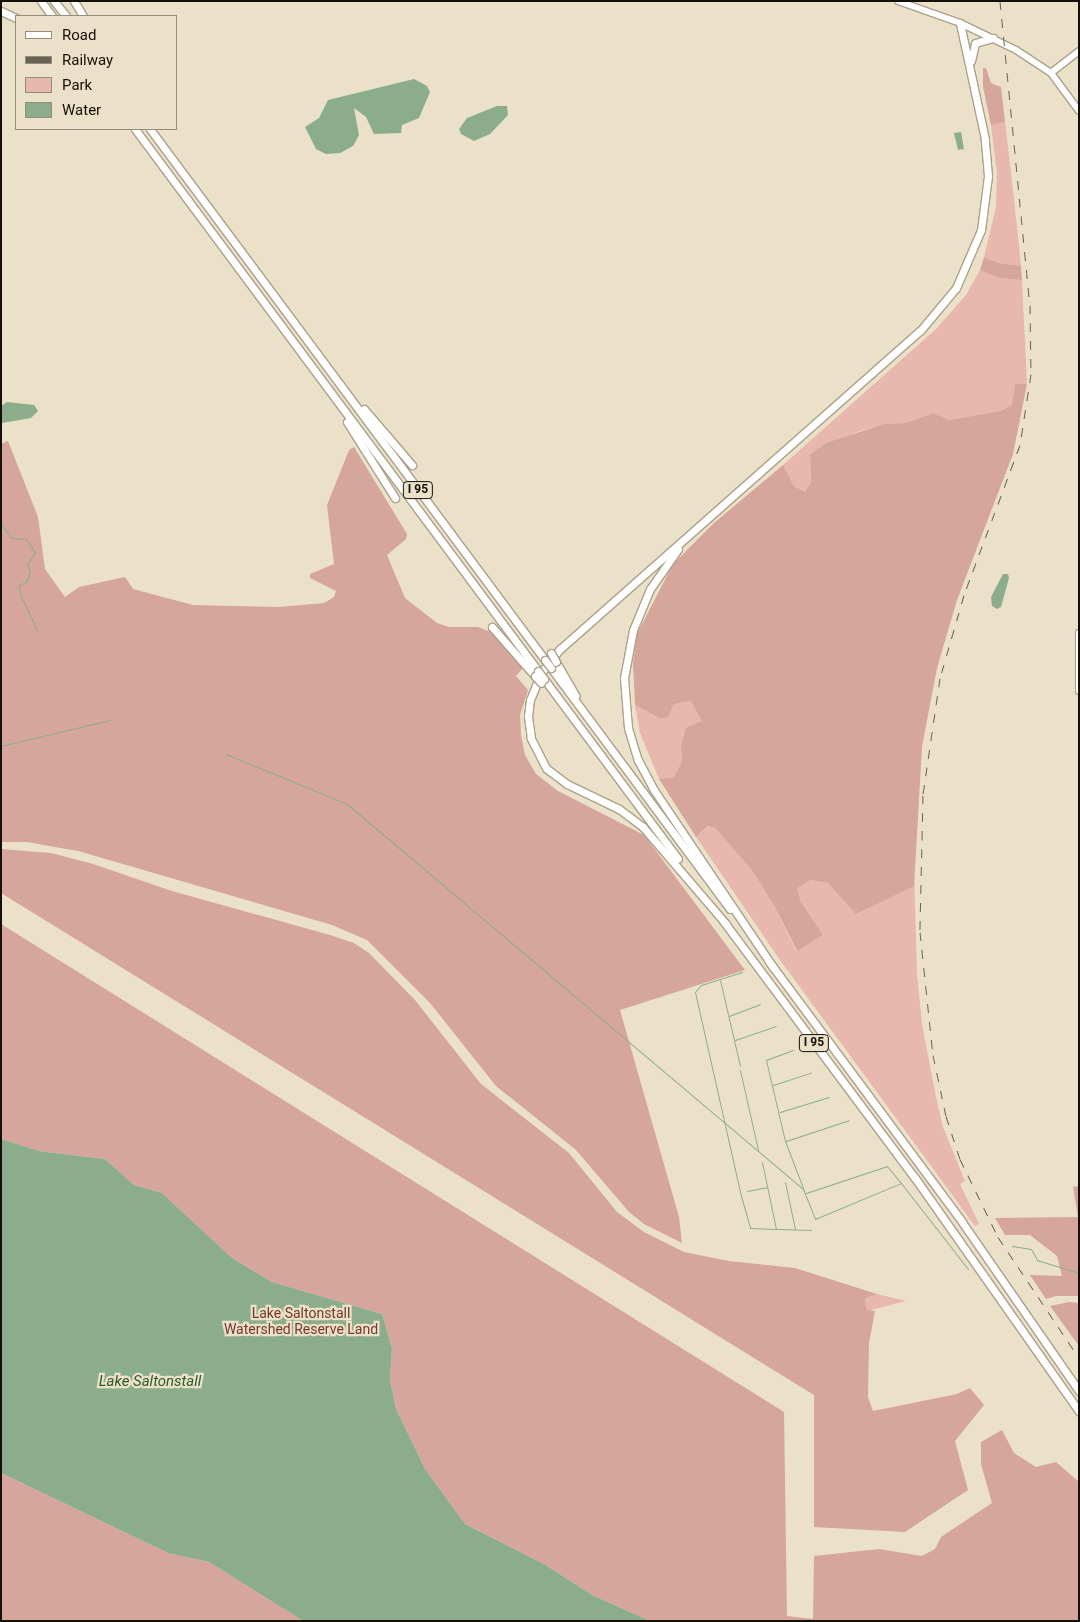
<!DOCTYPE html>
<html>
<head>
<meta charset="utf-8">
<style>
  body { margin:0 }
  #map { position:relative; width:1080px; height:1622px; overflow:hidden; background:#ebe1c9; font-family:Roboto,sans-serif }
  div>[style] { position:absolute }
  .green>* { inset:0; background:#e8b7ad }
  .forest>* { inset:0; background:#d6a59b }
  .water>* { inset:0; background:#8cad8c }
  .stream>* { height:1px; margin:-0.5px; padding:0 0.5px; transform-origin:0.5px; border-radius:0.5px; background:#8cad8c }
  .roads { filter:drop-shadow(1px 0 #aba18b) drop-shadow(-1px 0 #aba18b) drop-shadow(0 1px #aba18b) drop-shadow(0 -1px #aba18b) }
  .secondary>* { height:5.5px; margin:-2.75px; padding:0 2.75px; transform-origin:2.75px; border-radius:2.75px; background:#fff }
  .primary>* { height:6px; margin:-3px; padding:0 3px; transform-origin:3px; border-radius:3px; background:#fff }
  .motorway>* { height:7px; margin:-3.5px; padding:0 3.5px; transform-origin:3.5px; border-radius:3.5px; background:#fff }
  .rail>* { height:1px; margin-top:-0.5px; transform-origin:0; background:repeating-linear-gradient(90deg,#686254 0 9px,transparent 0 18px) }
  .bridges { filter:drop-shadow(1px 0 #aba18b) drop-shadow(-1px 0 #aba18b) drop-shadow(0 1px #aba18b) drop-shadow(0 -1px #aba18b) }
  .motorway-bridge>* { height:7px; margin:-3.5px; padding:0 3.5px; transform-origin:3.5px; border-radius:3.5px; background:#fff }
  span { translate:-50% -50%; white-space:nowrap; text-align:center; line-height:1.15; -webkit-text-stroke:4.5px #ebe1c9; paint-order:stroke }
  .shield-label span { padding:1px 4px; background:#ebe1c9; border:1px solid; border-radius:4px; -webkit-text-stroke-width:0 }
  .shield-label { font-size:12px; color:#141008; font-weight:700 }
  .park-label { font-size:14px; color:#75372c }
  .water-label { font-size:15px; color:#2b5a2c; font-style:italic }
  .frame { position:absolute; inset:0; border:2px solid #141008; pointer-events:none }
  .legend { position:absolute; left:15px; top:15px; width:162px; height:115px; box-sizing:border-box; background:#ebe1c9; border:1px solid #958d7c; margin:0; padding:6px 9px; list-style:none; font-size:15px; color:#141008 }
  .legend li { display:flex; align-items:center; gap:10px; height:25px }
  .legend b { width:25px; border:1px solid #958d7c }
</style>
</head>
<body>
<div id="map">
  <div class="green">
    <i style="clip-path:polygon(1005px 122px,1013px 190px,1021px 266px,998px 263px,984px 257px,996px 207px,997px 173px,991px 125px)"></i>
    <i style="clip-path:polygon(980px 270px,999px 278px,1022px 280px,1027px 384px,1015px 384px,1012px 406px,1001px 411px,949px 420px,933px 413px,906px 423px,884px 424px,854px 433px,810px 455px,811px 482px,805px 492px,794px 486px,783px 465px,936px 329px,966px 295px)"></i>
    <i style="clip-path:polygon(933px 567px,914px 867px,917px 974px,922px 1024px,936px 1097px,943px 1127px,965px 1181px,960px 1184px,979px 1224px,975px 1226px,780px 960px,696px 837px,709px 826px,715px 828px,751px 869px,775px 907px,796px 951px,823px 935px,801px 902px,797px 887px,810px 880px,828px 883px,842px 898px,867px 908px,681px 747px,682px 761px,674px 777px,659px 779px,640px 733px,635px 705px,661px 719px,668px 717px,674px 704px,691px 701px)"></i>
    <i style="clip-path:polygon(877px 1294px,906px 1301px,867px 1311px,865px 1299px)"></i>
  </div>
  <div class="forest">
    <i style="clip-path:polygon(983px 68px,986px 68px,991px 83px,1001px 87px,1005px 122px,991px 125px,983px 87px)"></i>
    <i style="clip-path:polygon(984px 257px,998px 263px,1021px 266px,1022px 280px,999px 278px,980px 270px)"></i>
    <i style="clip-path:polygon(1015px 384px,1027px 384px,1013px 454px,957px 600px,937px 668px,922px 747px,914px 886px,856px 914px,828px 883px,810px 880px,797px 888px,801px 902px,823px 935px,797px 951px,775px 907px,751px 869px,715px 828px,708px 826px,696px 837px,659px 779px,674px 777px,682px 761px,681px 747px,686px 728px,702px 721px,691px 701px,674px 704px,668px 717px,661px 719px,635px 705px,633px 663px,637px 634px,673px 564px,714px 523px,783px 465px,794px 486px,805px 492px,811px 482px,810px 455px,826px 443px,884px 424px,906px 423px,933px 413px,949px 420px,1001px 411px,1012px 405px)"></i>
    <i style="clip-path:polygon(8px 441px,38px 517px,45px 569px,65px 597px,79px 587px,125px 577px,133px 589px,193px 605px,279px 607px,324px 603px,334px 597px,336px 591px,310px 578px,310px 574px,334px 564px,327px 505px,349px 450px,354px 447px,407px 534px,406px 539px,387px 555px,405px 598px,437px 623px,449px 627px,478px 627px,491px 632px,523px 668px,516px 676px,528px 690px,520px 715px,521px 735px,525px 755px,536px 774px,558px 791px,644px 835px,745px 970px,620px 1010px,679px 1217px,682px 1243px,644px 1224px,629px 1212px,576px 1150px,496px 1086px,430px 1003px,367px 940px,332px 925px,78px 851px,27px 842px,1px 842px,1px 444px)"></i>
    <i style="clip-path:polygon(1px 849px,51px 853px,93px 864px,172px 891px,330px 935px,354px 943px,369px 953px,415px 1000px,481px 1084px,569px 1153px,617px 1212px,644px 1232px,684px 1252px,729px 1261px,795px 1268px,877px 1294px,865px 1299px,867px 1310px,875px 1311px,869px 1343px,868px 1397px,873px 1411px,957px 1394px,970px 1388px,984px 1405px,955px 1441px,968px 1490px,905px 1532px,814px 1527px,814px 1395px,1px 893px)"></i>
    <i style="clip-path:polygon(1px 924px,784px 1412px,787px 1616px,813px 1619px,814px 1556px,879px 1549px,922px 1556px,935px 1549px,941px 1537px,992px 1503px,981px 1464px,981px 1442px,1002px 1430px,1014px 1453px,1036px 1467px,1056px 1462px,1079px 1482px,1079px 1621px,650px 1621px,592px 1595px,544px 1564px,465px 1524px,425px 1469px,396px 1409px,390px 1380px,392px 1348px,382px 1314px,272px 1282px,232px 1258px,162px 1193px,134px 1185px,105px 1159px,39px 1151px,1px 1139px)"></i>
    <i style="clip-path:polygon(1079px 1186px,1079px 1296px,1056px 1296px,1046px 1299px,1030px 1275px,1062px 1276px,1057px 1256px,1030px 1235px,1005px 1235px,995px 1218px,1078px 1217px,1073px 1187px)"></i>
    <i style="clip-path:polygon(1069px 1302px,1079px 1303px,1079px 1346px,1050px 1306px)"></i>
    <i style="clip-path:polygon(1px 1473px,168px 1553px,209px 1562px,303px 1621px,1px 1621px)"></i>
  </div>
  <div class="water">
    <i style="clip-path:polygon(414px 79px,427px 86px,430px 92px,419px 118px,402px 125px,401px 133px,374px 134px,366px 117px,354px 108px,359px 135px,353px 146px,340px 153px,326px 154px,316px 149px,305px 127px,319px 118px,328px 100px)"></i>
    <i style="clip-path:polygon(497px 106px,507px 106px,508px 115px,490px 134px,474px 141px,461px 134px,459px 129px,467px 118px)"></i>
    <i style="clip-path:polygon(961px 132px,964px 149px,958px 150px,954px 133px)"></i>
    <i style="clip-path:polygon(7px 402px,34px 405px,38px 411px,31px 418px,2px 423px,1px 406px)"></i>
    <i style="clip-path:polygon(1003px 574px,1008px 574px,1009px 578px,1001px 607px,997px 609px,992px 606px,991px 597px)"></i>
    <i style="clip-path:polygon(1px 1139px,39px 1151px,105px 1159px,134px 1185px,162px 1193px,232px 1258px,272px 1282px,382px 1314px,392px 1348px,390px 1380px,396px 1409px,425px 1469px,465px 1524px,544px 1564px,592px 1595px,650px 1621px,303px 1621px,209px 1562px,168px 1553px,1px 1473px)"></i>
  </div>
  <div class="stream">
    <i style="left:1px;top:524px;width:18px;rotate:52deg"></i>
    <i style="left:12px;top:538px;width:14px;rotate:4deg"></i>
    <i style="left:26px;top:539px;width:17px;rotate:57deg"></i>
    <i style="left:35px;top:553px;width:14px;rotate:126deg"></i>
    <i style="left:27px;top:564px;width:8px;rotate:67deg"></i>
    <i style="left:30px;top:571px;width:12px;rotate:110deg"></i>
    <i style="left:26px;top:582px;width:8px;rotate:157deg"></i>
    <i style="left:19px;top:585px;width:9px;rotate:84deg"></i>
    <i style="left:20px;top:594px;width:42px;rotate:64.7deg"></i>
    <i style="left:1px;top:746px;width:112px;rotate:-13.4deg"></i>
    <i style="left:226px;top:754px;width:131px;rotate:22.5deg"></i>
    <i style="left:347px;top:804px;width:597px;rotate:40.17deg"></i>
    <i style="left:803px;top:1189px;width:32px;rotate:68deg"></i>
    <i style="left:815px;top:1219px;width:93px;rotate:-22.7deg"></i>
    <i style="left:901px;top:1183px;width:109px;rotate:52.1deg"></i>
    <i style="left:742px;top:972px;width:43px;rotate:162.4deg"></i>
    <i style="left:701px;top:985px;width:9px;rotate:131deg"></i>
    <i style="left:695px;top:992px;width:209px;rotate:77.3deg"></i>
    <i style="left:741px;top:1196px;width:33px;rotate:74deg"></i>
    <i style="left:750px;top:1228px;width:61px;rotate:1.9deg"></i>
    <i style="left:720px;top:980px;width:88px;rotate:76.9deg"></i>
    <i style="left:729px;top:1016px;width:33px;rotate:-21deg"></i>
    <i style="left:735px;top:1040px;width:43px;rotate:-18.9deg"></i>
    <i style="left:793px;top:1050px;width:29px;rotate:160deg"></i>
    <i style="left:766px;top:1060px;width:83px;rotate:76.8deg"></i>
    <i style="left:785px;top:1141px;width:50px;rotate:69deg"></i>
    <i style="left:740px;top:1070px;width:82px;rotate:77.3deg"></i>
    <i style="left:773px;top:1085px;width:40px;rotate:-18deg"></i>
    <i style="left:780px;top:1112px;width:51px;rotate:-17deg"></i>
    <i style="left:786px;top:1141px;width:66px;rotate:-18.4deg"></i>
    <i style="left:762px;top:1162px;width:68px;rotate:78.2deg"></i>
    <i style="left:785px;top:1182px;width:48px;rotate:78deg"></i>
    <i style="left:747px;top:1191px;width:20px;rotate:-11deg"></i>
    <i style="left:806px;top:1193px;width:85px;rotate:-18.4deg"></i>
    <i style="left:887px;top:1166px;width:22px;rotate:51deg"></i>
    <i style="left:1012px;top:1246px;width:19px;rotate:9deg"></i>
    <i style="left:1031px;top:1249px;width:13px;rotate:61deg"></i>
    <i style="left:1037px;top:1260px;width:44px;rotate:17.2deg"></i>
  </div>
  <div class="roads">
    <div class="secondary">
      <i style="left:1051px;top:73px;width:36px;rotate:-38deg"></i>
    </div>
    <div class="primary">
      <i style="left:898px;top:1px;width:66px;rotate:19.5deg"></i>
      <i style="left:960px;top:23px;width:62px;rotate:25.7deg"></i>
      <i style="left:1016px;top:50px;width:42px;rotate:33.3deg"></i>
      <i style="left:1051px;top:73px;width:47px;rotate:53.6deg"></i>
      <i style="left:1079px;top:633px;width:58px;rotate:90deg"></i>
    </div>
    <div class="motorway">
      <i style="left:41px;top:1px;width:19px;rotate:54deg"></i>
      <i style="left:54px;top:1px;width:19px;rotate:51deg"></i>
      <i style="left:74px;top:1px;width:17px;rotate:59deg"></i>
      <i style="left:1px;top:11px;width:17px;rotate:25deg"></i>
      <i style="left:971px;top:61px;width:18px;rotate:-77deg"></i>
      <i style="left:975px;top:43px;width:19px;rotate:-16deg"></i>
      <i style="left:135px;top:129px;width:675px;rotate:53.37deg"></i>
      <i style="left:150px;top:129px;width:662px;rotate:53.36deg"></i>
      <i style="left:364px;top:409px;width:74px;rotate:49.4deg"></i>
      <i style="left:347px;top:422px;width:90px;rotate:57.7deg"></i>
      <i style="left:678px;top:549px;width:49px;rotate:125deg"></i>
      <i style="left:650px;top:589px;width:44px;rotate:112.5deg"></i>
      <i style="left:633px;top:630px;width:49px;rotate:100.6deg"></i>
      <i style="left:624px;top:678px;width:50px;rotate:85.4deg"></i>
      <i style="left:628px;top:728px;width:34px;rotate:73deg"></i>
      <i style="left:638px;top:760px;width:34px;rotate:62deg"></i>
      <i style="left:654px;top:790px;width:213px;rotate:56.1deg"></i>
      <i style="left:492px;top:627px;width:65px;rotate:48.7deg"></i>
      <i style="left:556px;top:662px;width:39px;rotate:60deg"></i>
      <i style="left:551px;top:668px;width:300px;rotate:53.4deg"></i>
      <i style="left:544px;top:679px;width:224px;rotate:53.3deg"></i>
      <i style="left:724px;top:922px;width:319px;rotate:53.3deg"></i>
      <i style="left:915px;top:1178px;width:285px;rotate:54.9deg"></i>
      <i style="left:726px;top:924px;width:128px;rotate:-130.6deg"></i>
      <i style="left:643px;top:827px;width:30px;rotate:-143deg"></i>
      <i style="left:619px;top:809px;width:58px;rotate:-154.3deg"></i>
      <i style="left:567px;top:784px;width:26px;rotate:-143deg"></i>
      <i style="left:546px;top:768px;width:34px;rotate:-117deg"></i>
      <i style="left:531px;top:738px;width:22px;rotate:-98deg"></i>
      <i style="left:528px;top:716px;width:16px;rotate:-83deg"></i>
      <i style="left:530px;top:700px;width:29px;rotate:-68deg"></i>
      <i style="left:541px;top:673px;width:31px;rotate:-52deg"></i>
      <i style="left:560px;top:649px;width:480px;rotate:-41.5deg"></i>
      <i style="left:920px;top:331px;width:56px;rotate:-50.1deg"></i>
      <i style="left:956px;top:288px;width:63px;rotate:-66.7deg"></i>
      <i style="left:981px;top:230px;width:54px;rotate:-82.6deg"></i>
      <i style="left:988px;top:176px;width:37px;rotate:-95deg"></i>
      <i style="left:985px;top:139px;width:119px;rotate:-102.2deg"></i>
      <i style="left:770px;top:963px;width:322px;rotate:53.4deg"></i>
      <i style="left:962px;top:1222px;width:206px;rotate:55.3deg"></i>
    </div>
  </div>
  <div class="rail">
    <i style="left:1000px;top:1px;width:305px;rotate:84.4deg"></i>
    <i style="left:1030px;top:305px;width:69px;rotate:89.2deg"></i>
    <i style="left:1031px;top:374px;width:72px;rotate:98.8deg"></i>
    <i style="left:1020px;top:445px;width:160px;rotate:110.5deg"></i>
    <i style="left:964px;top:595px;width:86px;rotate:106.1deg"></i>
    <i style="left:940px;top:678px;width:118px;rotate:98.3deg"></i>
    <i style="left:923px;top:795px;width:137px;rotate:91.3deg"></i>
    <i style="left:920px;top:932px;width:124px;rotate:84deg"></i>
    <i style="left:933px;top:1055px;width:62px;rotate:78deg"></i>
    <i style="left:946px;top:1116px;width:45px;rotate:72deg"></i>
    <i style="left:960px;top:1159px;width:87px;rotate:64deg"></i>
    <i style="left:998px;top:1237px;width:146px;rotate:56.2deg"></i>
  </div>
  <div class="bridges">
    <div class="motorway-bridge">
      <i style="left:551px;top:653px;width:10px;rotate:61deg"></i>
      <i style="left:545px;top:660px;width:10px;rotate:53deg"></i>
      <i style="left:538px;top:671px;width:10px;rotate:53deg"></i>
      <i style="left:535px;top:676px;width:9px;rotate:49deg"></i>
    </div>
  </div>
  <div class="shield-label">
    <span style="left:418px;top:490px">I 95</span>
    <span style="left:814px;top:1043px">I 95</span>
  </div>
  <div class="park-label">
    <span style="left:301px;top:1321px">Lake Saltonstall<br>Watershed Reserve Land</span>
  </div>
  <div class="water-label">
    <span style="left:150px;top:1382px">Lake Saltonstall</span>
  </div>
  <div class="frame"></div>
  <ul class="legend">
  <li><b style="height:6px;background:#fff"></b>Road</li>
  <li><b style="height:6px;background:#686254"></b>Railway</li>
  <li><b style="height:14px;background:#e8b7ad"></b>Park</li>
  <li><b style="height:14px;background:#8cad8c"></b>Water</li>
  </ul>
</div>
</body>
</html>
